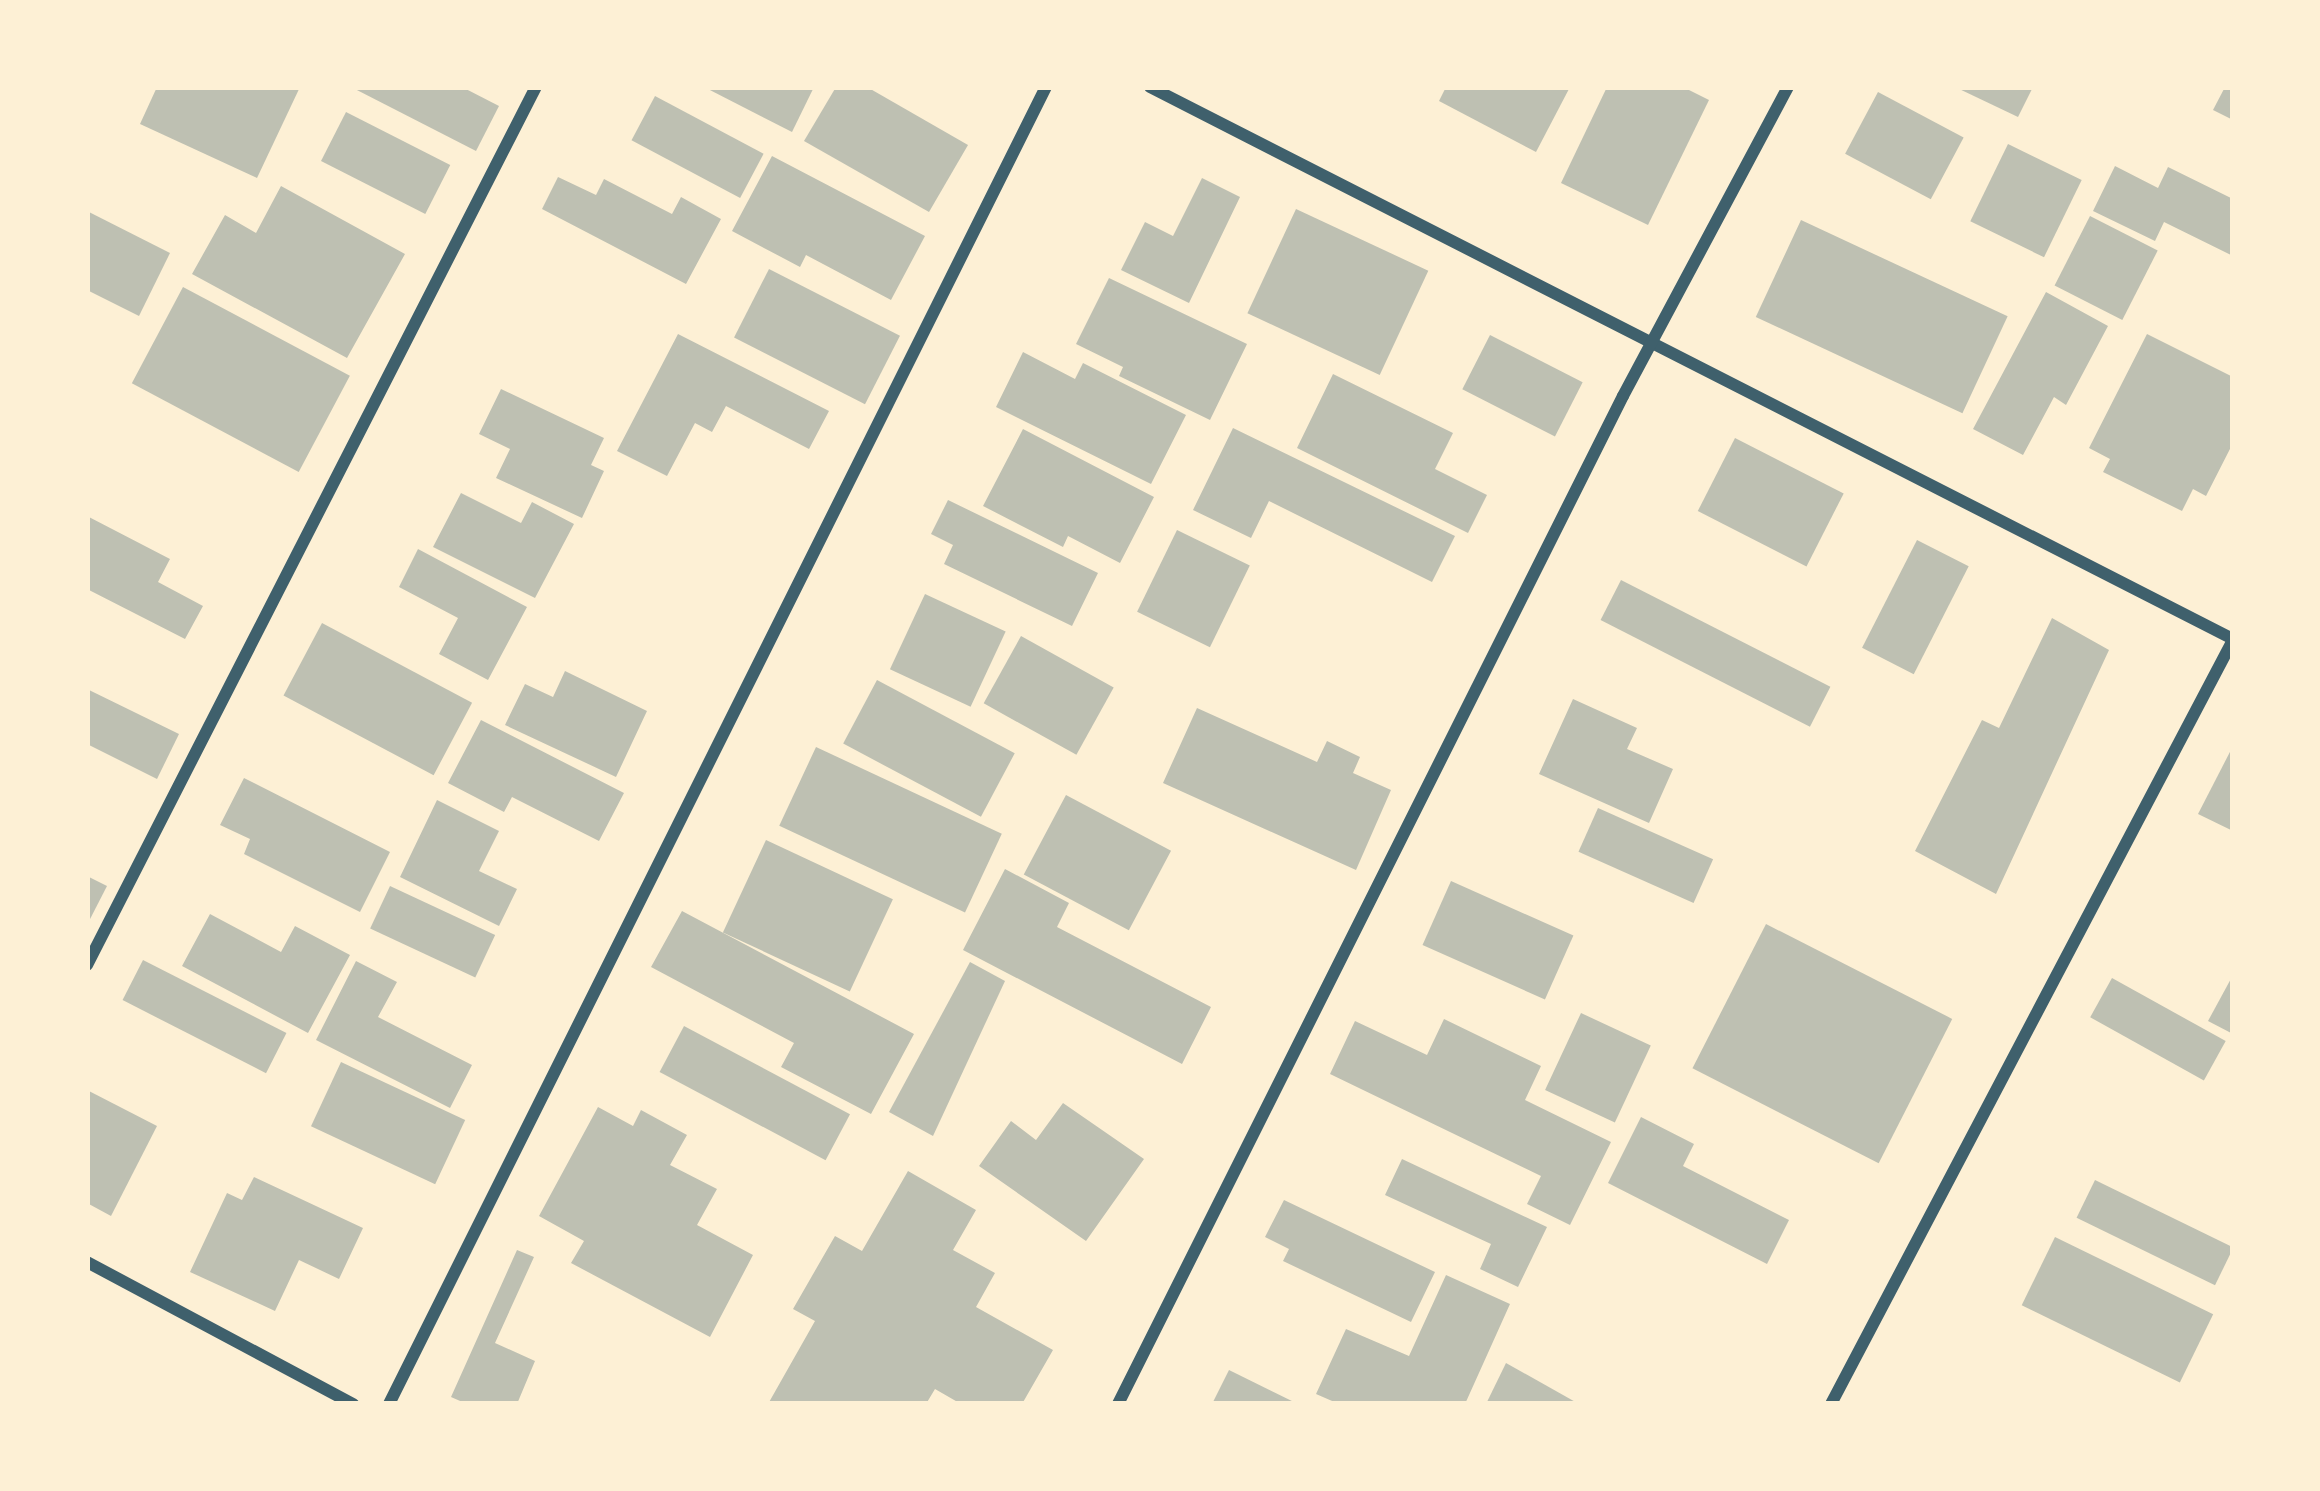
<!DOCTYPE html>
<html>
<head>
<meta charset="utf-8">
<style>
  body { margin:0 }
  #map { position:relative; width:2320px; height:1491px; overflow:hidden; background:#fdf0d5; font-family:Poppins,sans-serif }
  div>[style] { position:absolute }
  .building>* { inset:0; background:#bec0b2; transform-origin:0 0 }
  .minor>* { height:12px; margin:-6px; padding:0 6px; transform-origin:6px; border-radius:6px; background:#3f606c }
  span { translate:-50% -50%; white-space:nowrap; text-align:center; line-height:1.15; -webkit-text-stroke:12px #fdf0d5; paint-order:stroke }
  .frame { position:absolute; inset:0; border:90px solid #fdf0d5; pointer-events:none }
</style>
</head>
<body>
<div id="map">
  <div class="building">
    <i style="clip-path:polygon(157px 87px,300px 87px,257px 178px,140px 124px)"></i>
    <i style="clip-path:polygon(351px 87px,462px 87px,499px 106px,476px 151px)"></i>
    <i style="clip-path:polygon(704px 87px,814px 87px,792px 132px)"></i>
    <i style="clip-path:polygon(836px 87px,867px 87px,968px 145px,929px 212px,804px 141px)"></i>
    <i style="clip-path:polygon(1446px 87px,1570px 87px,1536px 152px,1439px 101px)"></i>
    <i style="clip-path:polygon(1607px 87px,1683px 87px,1709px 100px,1648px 225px,1561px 183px)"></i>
    <i style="clip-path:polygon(1955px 87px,2033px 87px,2018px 117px)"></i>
    <i style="clip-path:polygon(2225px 87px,2233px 87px,2233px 120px,2213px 110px)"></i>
    <i style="left:1878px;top:92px;width:97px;height:70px;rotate:28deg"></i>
    <i style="left:655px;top:96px;width:123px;height:50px;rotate:28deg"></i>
    <i style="left:346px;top:112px;width:117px;height:55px;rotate:27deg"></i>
    <i style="left:2008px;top:144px;width:82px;height:86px;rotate:26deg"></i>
    <i style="clip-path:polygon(772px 156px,925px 236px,891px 300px,806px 255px,800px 267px,732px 231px)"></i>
    <i style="clip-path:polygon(2115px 166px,2158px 188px,2168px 167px,2233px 199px,2233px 256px,2164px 222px,2155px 241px,2093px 211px)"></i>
    <i style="clip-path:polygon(558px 177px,596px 195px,604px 179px,672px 214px,681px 197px,721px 219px,686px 284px,542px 209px)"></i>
    <i style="clip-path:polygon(1202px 178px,1240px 197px,1189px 303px,1121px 270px,1145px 222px,1173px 236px)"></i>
    <i style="clip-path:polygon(281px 186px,405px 254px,347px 358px,192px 274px,225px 215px,256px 233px)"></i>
    <i style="left:1296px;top:209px;width:146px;height:115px;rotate:25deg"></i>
    <i style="clip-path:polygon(87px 211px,170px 253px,139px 316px,87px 290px)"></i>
    <i style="left:2090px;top:216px;width:76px;height:78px;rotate:27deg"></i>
    <i style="left:1801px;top:220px;width:228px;height:107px;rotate:25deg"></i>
    <i style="left:769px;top:269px;width:147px;height:77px;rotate:27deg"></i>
    <i style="clip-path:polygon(1109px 278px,1247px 344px,1210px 420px,1119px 376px,1123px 367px,1076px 344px)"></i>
    <i style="left:183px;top:287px;width:189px;height:109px;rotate:28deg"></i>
    <i style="clip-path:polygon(2046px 292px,2108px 326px,2066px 405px,2054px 397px,2023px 455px,1973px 429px)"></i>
    <i style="clip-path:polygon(678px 334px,829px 411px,809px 449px,726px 406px,712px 432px,695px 423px,667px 476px,617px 451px)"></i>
    <i style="clip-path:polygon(2147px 334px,2233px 377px,2233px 443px,2206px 496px,2193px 489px,2182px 511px,2103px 472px,2110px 459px,2089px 448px)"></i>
    <i style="left:1490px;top:335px;width:104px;height:61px;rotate:27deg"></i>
    <i style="clip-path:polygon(1023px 352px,1075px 379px,1083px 363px,1186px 415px,1151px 484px,996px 407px)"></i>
    <i style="clip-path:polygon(1333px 374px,1453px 433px,1435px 469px,1487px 495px,1468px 533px,1297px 448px)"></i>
    <i style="clip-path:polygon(501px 389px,604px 438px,591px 465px,604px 471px,582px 518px,496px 478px,510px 449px,479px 434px)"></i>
    <i style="clip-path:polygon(1233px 428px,1455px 536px,1432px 582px,1269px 501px,1251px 538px,1193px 510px)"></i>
    <i style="clip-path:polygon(1023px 429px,1154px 497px,1120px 563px,1068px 536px,1063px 547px,983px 506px)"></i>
    <i style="left:1735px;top:438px;width:122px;height:82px;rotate:27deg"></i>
    <i style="clip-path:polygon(461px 493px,521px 523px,532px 502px,574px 524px,535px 598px,433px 547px)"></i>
    <i style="clip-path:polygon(948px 500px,1098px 573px,1072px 626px,944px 564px,953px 545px,931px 534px)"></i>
    <i style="clip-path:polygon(87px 516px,170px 559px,158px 582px,203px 606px,185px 639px,87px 589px)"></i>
    <i style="left:1177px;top:530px;width:81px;height:91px;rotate:26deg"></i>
    <i style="left:1917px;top:540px;width:58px;height:121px;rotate:27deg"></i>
    <i style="clip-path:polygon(418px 549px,527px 607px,488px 680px,439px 654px,458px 618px,399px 587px)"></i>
    <i style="left:1621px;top:580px;width:235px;height:45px;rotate:27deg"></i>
    <i style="left:925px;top:594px;width:89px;height:83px;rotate:25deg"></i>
    <i style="clip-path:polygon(2052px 618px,2109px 650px,1996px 894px,1915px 851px,1982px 720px,1999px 728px)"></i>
    <i style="left:322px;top:623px;width:170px;height:82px;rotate:28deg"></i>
    <i style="left:1021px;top:636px;width:106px;height:77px;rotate:29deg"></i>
    <i style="clip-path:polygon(565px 671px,647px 711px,616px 777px,505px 725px,525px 684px,553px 697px)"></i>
    <i style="left:877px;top:680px;width:156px;height:72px;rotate:28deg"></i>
    <i style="clip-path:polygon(87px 689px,179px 734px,157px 779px,87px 744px)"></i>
    <i style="clip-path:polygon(1573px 699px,1637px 728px,1627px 749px,1673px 769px,1649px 823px,1539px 774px)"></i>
    <i style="clip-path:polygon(1197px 708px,1317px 762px,1327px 741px,1360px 757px,1353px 773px,1391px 790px,1356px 870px,1163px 783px)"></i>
    <i style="clip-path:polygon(481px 720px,624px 793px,599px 841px,512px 797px,504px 812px,448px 783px)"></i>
    <i style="clip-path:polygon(2233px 746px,2233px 831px,2198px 814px)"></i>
    <i style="left:816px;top:747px;width:205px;height:87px;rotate:25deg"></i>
    <i style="clip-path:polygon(244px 778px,390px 852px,360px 912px,244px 854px,250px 839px,220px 825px)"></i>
    <i style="left:1066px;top:795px;width:119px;height:90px;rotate:28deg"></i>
    <i style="clip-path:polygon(437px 800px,499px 831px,479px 871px,517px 889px,499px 926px,400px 877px)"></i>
    <i style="left:1598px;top:808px;width:126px;height:48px;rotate:24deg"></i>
    <i style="left:766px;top:840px;width:140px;height:102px;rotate:25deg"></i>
    <i style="clip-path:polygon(1005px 869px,1069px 903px,1057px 927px,1211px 1007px,1182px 1064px,963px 950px)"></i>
    <i style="clip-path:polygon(87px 876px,107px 886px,87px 925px)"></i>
    <i style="left:1451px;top:881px;width:134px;height:70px;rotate:24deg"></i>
    <i style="left:390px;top:886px;width:116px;height:47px;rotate:25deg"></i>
    <i style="clip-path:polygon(682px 911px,914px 1034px,871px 1114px,781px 1067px,794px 1043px,651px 967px)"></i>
    <i style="clip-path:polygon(210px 914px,281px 952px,295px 926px,350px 955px,308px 1033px,182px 966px)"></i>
    <i style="left:1766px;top:924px;width:209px;height:162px;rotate:27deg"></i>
    <i style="left:143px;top:960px;width:161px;height:45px;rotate:27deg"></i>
    <i style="clip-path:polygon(356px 961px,397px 982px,378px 1017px,472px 1065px,450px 1108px,316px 1040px)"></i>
    <i style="clip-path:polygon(970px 962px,1005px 981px,933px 1136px,889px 1112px)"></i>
    <i style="clip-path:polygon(2233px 975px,2233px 1034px,2208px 1021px)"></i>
    <i style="left:2112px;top:978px;width:130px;height:45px;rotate:29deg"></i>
    <i style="left:1581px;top:1013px;width:77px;height:85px;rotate:25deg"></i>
    <i style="clip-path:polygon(1444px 1019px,1541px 1066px,1525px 1100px,1611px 1142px,1570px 1225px,1527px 1204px,1541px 1176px,1330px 1074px,1355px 1021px,1427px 1055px)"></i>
    <i style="left:684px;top:1026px;width:188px;height:52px;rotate:28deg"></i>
    <i style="left:341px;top:1062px;width:137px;height:71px;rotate:25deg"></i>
    <i style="clip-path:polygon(87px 1090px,157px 1126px,111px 1216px,87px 1203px)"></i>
    <i style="clip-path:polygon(1063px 1103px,1144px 1159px,1086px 1241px,979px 1166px,1011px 1121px,1036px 1140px)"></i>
    <i style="clip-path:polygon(598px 1107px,633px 1126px,641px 1110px,687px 1135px,670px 1165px,717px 1189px,697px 1225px,753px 1255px,710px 1337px,571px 1263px,584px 1241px,539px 1216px)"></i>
    <i style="clip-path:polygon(1641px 1117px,1694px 1144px,1683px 1166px,1789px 1220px,1767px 1264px,1608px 1183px)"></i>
    <i style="clip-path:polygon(1402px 1159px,1547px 1227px,1518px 1287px,1480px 1269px,1491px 1244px,1385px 1195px)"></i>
    <i style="clip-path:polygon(908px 1171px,976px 1210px,953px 1250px,995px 1273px,976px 1307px,1053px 1350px,1022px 1404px,961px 1404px,935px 1389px,926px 1404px,768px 1404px,815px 1321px,793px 1309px,835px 1236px,862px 1251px)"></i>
    <i style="clip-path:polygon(254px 1177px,363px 1228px,339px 1279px,299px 1260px,275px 1311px,190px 1272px,227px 1193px,242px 1200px)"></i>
    <i style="left:2095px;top:1180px;width:154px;height:42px;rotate:26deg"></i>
    <i style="clip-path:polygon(1284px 1200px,1435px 1272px,1411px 1322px,1283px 1261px,1289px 1249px,1265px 1237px)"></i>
    <i style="left:2055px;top:1237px;width:176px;height:76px;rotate:26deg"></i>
    <i style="clip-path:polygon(517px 1250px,534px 1257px,495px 1343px,535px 1361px,517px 1404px,467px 1404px,451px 1397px)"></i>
    <i style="clip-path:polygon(1446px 1275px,1510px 1304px,1465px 1404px,1339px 1404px,1316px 1394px,1346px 1329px,1409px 1356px)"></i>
    <i style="clip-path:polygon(1506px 1363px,1579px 1404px,1486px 1404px)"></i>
    <i style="clip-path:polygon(1229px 1370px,1298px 1404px,1212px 1404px)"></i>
  </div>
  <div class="minor">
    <i style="left:1150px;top:87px;width:1216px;rotate:27.01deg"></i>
    <i style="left:87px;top:965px;width:986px;rotate:-62.92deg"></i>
    <i style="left:87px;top:1262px;width:302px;rotate:28.1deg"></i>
    <i style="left:389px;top:1404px;width:1472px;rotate:-63.49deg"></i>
    <i style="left:1118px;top:1404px;width:1127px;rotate:-63.39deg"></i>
    <i style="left:1623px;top:396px;width:350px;rotate:-61.9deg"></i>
    <i style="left:1831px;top:1404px;width:863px;rotate:-62.25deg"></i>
  </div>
  <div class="frame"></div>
</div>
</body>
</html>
